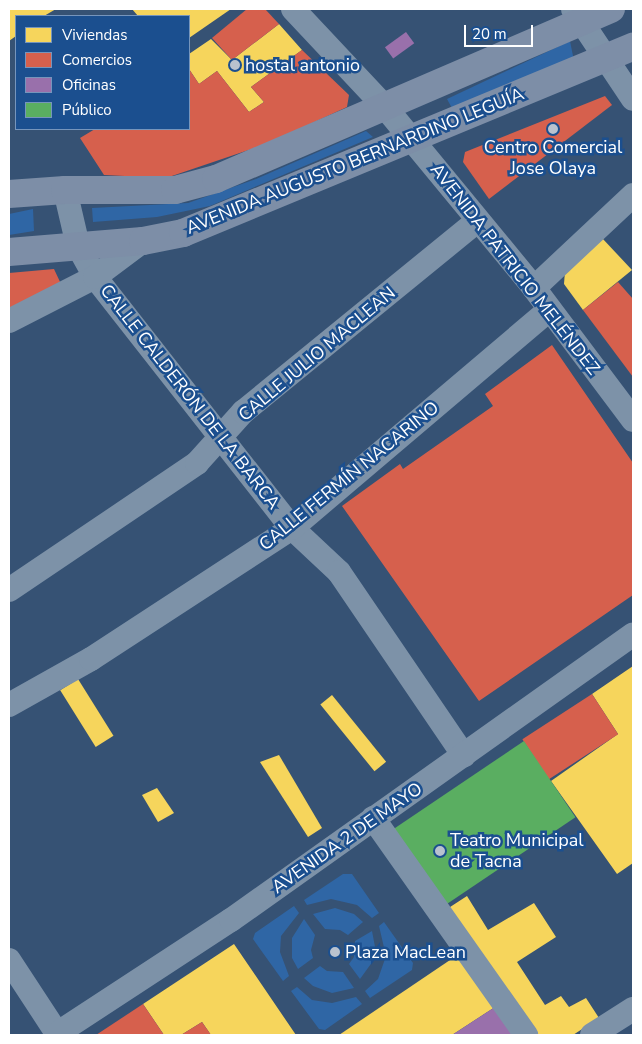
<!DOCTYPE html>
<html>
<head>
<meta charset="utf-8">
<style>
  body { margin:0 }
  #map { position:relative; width:642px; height:1044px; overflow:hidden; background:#365274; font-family:"Nunito Sans",sans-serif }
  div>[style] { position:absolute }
  .green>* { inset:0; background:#2f66a5 }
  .homes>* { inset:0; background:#f6d55c; transform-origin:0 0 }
  .shops>* { inset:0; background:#d6604d; transform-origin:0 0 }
  .offices>* { inset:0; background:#9970ab; transform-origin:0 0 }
  .public>* { inset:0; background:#5aae61; transform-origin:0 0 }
  .minor>* { height:24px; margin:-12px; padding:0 12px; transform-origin:12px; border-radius:12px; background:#7d92a8 }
  .major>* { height:28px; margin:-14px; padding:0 14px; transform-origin:14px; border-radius:14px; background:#7d8ea7 }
  .dots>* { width:14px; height:14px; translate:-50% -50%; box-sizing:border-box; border:2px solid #1b4f8f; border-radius:50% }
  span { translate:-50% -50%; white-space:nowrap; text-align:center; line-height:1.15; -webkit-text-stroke:5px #1b4f8f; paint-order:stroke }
  .poi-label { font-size:18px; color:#fff }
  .left { translate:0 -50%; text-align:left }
  .street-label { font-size:18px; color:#fff }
  .frame { position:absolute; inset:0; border:10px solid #fff; pointer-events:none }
  .legend { position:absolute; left:15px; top:15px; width:175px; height:115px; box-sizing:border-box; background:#1b4f8f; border:1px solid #7695bc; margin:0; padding:6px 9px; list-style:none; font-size:15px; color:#fff }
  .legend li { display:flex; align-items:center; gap:10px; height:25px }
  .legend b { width:25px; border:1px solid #7695bc }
  .scale { position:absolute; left:464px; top:25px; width:69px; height:22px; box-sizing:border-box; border:2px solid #fff; border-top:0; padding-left:6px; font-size:15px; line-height:18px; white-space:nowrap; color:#fff; -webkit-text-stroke:4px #1b4f8f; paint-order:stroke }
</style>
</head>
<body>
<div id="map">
  <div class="green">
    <i style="clip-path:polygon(570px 41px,574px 61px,453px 110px,447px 99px)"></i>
    <i style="clip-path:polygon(366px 131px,373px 137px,210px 206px,157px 217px,93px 222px,92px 208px,188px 203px,256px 179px)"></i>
    <i style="clip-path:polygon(33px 209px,34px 231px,9px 235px,9px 214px)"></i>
    <i style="clip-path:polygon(343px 874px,352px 874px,379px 913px,372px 918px,357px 905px,331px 899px,307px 905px,304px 900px)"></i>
    <i style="clip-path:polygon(294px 906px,299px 913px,281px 936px,280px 952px,289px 976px,283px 981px,253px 939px,255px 933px)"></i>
    <i style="clip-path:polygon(335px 908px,354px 914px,363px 922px,348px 935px,340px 930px,325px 929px,313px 914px)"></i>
    <i style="clip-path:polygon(304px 919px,315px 935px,311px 950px,313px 958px,298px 969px,292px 958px,292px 938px)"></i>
    <i style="clip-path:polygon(384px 922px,413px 963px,412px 970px,370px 998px,365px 991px,378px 979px,386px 956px,379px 926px)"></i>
    <i style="clip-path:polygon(372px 931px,376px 952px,373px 961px,360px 979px,349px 964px,354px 957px,355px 941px)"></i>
    <i style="clip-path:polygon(320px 966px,327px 971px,343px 972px,354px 988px,332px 993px,313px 986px,304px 978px)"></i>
    <i style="clip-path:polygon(297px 987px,312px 1000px,332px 1003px,356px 997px,362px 1004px,325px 1030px,319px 1029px,291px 991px)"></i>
  </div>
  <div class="homes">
    <i style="clip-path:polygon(9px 9px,56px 9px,44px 16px,16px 16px,16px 36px,9px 41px)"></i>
    <i style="clip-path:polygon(132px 9px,231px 9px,189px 38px,189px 16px,138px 16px)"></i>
    <i style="clip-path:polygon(279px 24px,302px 50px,251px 87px,264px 102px,249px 112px,217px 71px,199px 84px,189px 69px,189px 54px,211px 39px,232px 60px)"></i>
    <i style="clip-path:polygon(602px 238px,632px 270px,583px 310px,564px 284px,565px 271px)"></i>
    <i style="clip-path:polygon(633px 666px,633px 863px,617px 874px,551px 781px,618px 734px,592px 694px)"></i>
    <i style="left:78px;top:679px;width:67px;height:21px;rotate:58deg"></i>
    <i style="left:332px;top:695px;width:86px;height:15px;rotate:51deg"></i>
    <i style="clip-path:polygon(279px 755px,322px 828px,308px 837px,260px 762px)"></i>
    <i style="clip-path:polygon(157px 788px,174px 813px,158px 822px,142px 795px)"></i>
    <i style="clip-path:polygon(467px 896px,488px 930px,534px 903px,556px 937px,517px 962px,545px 1005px,561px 996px,569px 1007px,586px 998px,599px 1018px,573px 1035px,533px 1035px,447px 909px)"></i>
    <i style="clip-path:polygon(234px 944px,296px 1035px,211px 1035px,202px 1022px,181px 1035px,164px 1035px,143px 1004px)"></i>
    <i style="clip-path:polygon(453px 958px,463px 959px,495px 1007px,452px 1035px,339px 1035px)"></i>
  </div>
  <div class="shops">
    <i style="clip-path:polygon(247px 9px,265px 9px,279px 24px,232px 60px,212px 38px)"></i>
    <i style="clip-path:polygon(302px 50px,349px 95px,347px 107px,269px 143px,166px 178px,104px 175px,80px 138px,95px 129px,189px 129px,189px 69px,199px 84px,217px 71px,249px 112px,264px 102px,251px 87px)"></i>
    <i style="clip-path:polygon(605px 96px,612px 105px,489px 199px,463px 162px,465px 152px)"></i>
    <i style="clip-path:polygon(54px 269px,61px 284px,9px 313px,9px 273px)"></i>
    <i style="clip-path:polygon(618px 282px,633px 299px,633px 377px,583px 310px)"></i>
    <i style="clip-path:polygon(552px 345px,633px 463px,633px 595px,479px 701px,342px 506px,400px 464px,403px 469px,493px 406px,485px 394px)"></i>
    <i style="left:592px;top:694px;width:48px;height:83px;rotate:57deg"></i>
    <i style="clip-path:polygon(143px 1004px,164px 1035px,96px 1035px)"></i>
    <i style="clip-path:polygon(202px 1022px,211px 1035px,181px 1035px)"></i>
  </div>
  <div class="offices">
    <i style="left:406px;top:32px;width:14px;height:26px;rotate:54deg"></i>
    <i style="clip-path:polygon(495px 1007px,514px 1035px,452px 1035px)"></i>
  </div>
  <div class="public">
    <i style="left:524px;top:741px;width:92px;height:160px;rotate:56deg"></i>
  </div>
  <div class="minor">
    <i style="left:293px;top:9px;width:134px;rotate:46.8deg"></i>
    <i style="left:385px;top:107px;width:234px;rotate:50.5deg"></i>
    <i style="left:534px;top:288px;width:165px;rotate:53.1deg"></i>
    <i style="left:573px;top:9px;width:108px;rotate:56.3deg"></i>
    <i style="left:65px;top:190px;width:57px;rotate:76.9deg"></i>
    <i style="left:78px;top:246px;width:35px;rotate:61deg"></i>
    <i style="left:95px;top:277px;width:319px;rotate:51.9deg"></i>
    <i style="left:292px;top:528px;width:64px;rotate:43.1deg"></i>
    <i style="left:339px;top:572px;width:222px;rotate:55.8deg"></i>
    <i style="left:534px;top:288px;width:136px;rotate:-43.2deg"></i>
    <i style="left:9px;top:321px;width:97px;rotate:-27.1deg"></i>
    <i style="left:95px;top:277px;width:60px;rotate:-36.9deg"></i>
    <i style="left:9px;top:590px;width:227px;rotate:-34deg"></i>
    <i style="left:197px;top:463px;width:69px;rotate:-48deg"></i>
    <i style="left:243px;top:412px;width:303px;rotate:-39.2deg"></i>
    <i style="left:9px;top:705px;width:94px;rotate:-29.3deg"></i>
    <i style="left:91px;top:659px;width:240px;rotate:-33.1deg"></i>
    <i style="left:292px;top:528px;width:338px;rotate:-40.3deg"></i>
    <i style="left:373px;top:818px;width:266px;rotate:54.8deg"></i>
    <i style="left:9px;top:960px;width:90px;rotate:56.8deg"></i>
    <i style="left:55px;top:1035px;width:210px;rotate:-33.2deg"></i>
    <i style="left:231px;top:920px;width:493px;rotate:-35.4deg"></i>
    <i style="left:592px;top:1035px;width:49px;rotate:-32.4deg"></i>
  </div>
  <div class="major">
    <i style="left:9px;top:194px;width:56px;rotate:-4.1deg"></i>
    <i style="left:65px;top:190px;width:110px"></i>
    <i style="left:175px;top:190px;width:42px;rotate:-15deg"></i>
    <i style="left:216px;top:179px;width:430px;rotate:-23.3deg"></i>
    <i style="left:9px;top:252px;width:134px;rotate:-4.7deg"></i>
    <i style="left:143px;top:241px;width:41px;rotate:-11.3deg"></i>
    <i style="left:183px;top:233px;width:487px;rotate:-22.5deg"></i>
  </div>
  <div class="dots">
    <i style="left:235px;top:65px;background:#b9c2ce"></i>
    <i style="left:553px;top:129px;background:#b9c2ce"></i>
    <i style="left:440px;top:851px;background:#b9c2ce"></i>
    <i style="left:335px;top:952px;background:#b9c2ce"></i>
  </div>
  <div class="poi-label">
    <span class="left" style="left:245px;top:65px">hostal antonio</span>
    <span style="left:553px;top:158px">Centro Comercial<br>Jose Olaya</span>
    <span class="left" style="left:450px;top:851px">Teatro Municipal<br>de Tacna</span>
    <span class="left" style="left:345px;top:952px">Plaza MacLean</span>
  </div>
  <div class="street-label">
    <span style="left:355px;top:161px;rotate:-22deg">AVENIDA AUGUSTO BERNARDINO LEGUÍA</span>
    <span style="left:515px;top:269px;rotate:52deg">AVENIDA PATRICIO MELÉNDEZ</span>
    <span style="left:317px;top:354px;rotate:-40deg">CALLE JULIO MACLEAN</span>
    <span style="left:190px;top:397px;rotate:52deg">CALLE CALDERÓN DE LA BARCA</span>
    <span style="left:349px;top:476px;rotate:-39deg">CALLE FERMÍN NACARINO</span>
    <span style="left:347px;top:838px;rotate:-35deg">AVENIDA 2 DE MAYO</span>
  </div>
  <div class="frame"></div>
  <ul class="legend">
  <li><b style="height:14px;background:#f6d55c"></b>Viviendas</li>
  <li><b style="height:14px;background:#d6604d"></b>Comercios</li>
  <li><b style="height:14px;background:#9970ab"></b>Oficinas</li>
  <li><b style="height:14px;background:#5aae61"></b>Público</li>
  </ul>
  <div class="scale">20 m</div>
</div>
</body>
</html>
